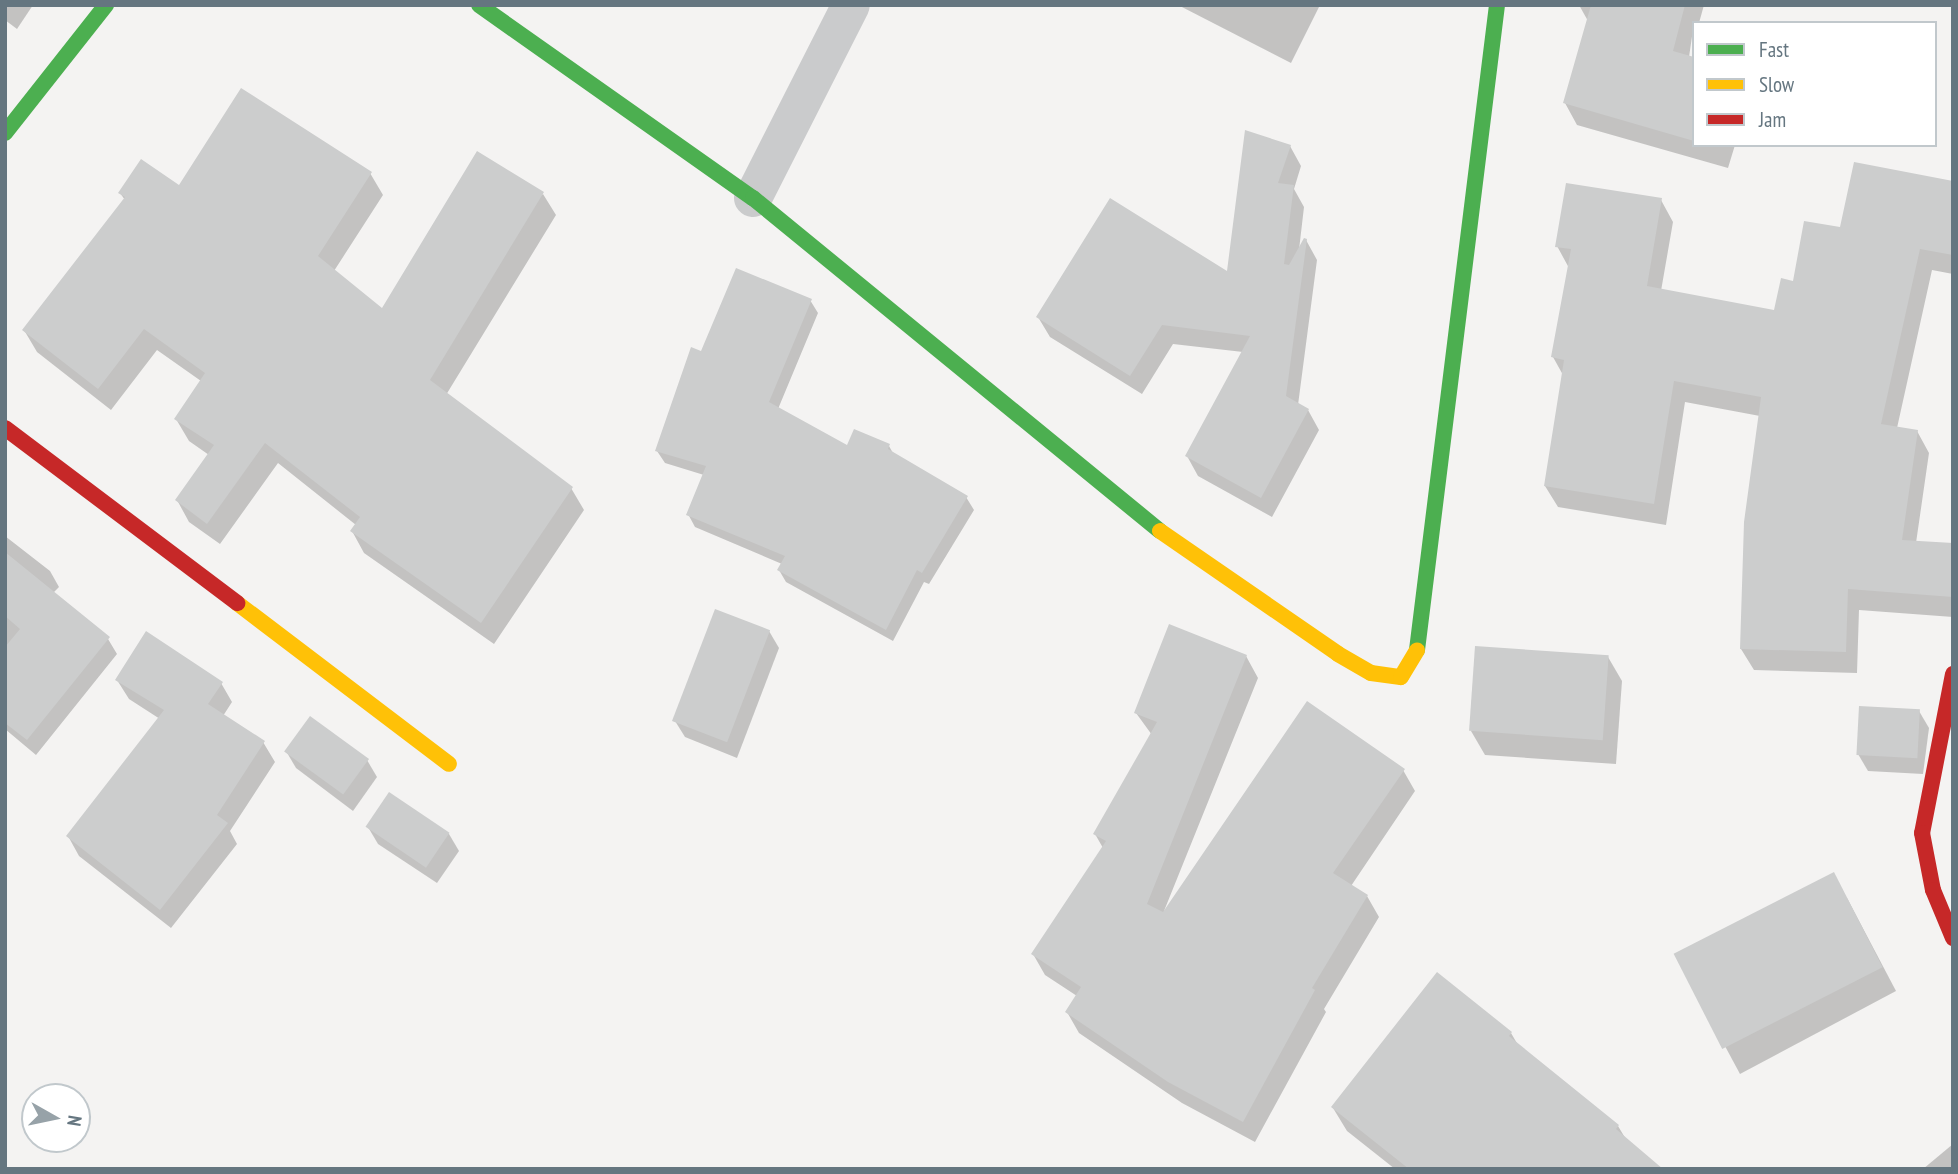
<!DOCTYPE html>
<html>
<head>
<meta charset="utf-8">
<style>
  body { margin:0 }
  #map { position:relative; width:1958px; height:1174px; overflow:hidden; background:#f4f3f2; font-family:"PT Sans Narrow",sans-serif }
  div>[style] { position:absolute }
  .shadow>* { inset:0; background:#0003 }
  .building>* { inset:0; background:#cccdcd; transform-origin:0 0 }
  .street>* { height:38px; margin:-19px; padding:0 19px; transform-origin:19px; border-radius:19px; background:#cacbcc }
  .fast>* { height:16px; margin:-8px; padding:0 8px; transform-origin:8px; border-radius:8px; background:#4caf50 }
  .slow>* { height:16px; margin:-8px; padding:0 8px; transform-origin:8px; border-radius:8px; background:#ffc107 }
  .jam>* { height:16px; margin:-8px; padding:0 8px; transform-origin:8px; border-radius:8px; background:#c62828 }
  span { translate:-50% -50%; white-space:nowrap; text-align:center; line-height:1.15; -webkit-text-stroke:7px #fff; paint-order:stroke }
  .frame { position:absolute; inset:0; border:7px solid #657680; pointer-events:none }
  .legend { position:absolute; left:1692px; top:21px; width:245px; height:126px; box-sizing:border-box; background:#fff; border:2px solid #c1c8cc; margin:0; padding:9px 12px; list-style:none; font-size:21px; color:#657680 }
  .legend li { display:flex; align-items:center; gap:14px; height:35px }
  .legend b { width:35px; border:2px solid #c1c8cc }
  .north { position:absolute; left:21px; top:1083px; width:70px; height:70px; box-sizing:border-box; background:#fff; border:2px solid #c1c8cc; border-radius:50%; rotate:99deg; font-size:19px; font-weight:700; line-height:28px; text-align:center; color:#657680 }
  .north::after { content:''; display:block; margin:auto; width:24px; height:32px; background:#97a2a8; clip-path:polygon(50% 0,100% 100%,50% 72%,0 100%) }
</style>
</head>
<body>
<div id="map">
  <div class="shadow">
    <i style="clip-path:polygon(5px 5px,33px 5px,17px 29px,5px 20px)"></i>
    <i style="clip-path:polygon(1178px 5px,1320px 5px,1291px 63px)"></i>
    <i style="clip-path:polygon(1579px 5px,1704px 5px,1699px 23px,1694px 23px,1689px 57px,1694px 59px,1694px 145px,1735px 145px,1728px 168px,1577px 125px,1565px 103px,1588px 21px)"></i>
    <i style="clip-path:polygon(1290px 146px,1301px 166px,1294px 189px,1304px 207px,1299px 250px,1306px 240px,1317px 260px,1298px 405px,1308px 410px,1319px 430px,1272px 517px,1198px 476px,1187px 456px,1243px 352px,1173px 344px,1142px 394px,1050px 337px,1038px 317px,1229px 274px)"></i>
    <i style="clip-path:polygon(370px 173px,383px 195px,334px 271px,383px 310px,543px 194px,556px 215px,446px 395px,571px 488px,584px 510px,494px 644px,364px 553px,352px 531px,356px 525px,278px 463px,220px 544px,189px 522px,177px 500px,209px 455px,189px 441px,176px 419px,201px 381px,157px 350px,111px 410px,37px 352px,24px 330px,125px 200px,120px 193px)"></i>
    <i style="clip-path:polygon(1953px 183px,1953px 274px,1932px 270px,1897px 428px,1917px 431px,1929px 453px,1916px 543px,1953px 545px,1953px 617px,1859px 610px,1857px 673px,1754px 670px,1741px 649px,1760px 416px,1685px 402px,1666px 525px,1558px 507px,1545px 486px,1563px 375px,1553px 357px,1569px 268px,1557px 246px,1661px 200px,1673px 222px,1661px 291px,1775px 312px,1795px 283px,1841px 229px)"></i>
    <i style="clip-path:polygon(810px 300px,818px 313px,778px 409px,848px 447px,889px 446px,894px 455px,966px 497px,974px 510px,929px 584px,924px 582px,893px 641px,786px 582px,779px 570px,782px 564px,695px 527px,688px 514px,704px 475px,665px 463px,657px 451px,702px 353px)"></i>
    <i style="clip-path:polygon(5px 536px,50px 571px,59px 587px,53px 593px,108px 639px,117px 654px,36px 755px,5px 729px)"></i>
    <i style="clip-path:polygon(769px 631px,779px 648px,737px 758px,685px 737px,675px 721px)"></i>
    <i style="clip-path:polygon(1246px 656px,1258px 678px,1164px 911px,1403px 770px,1415px 791px,1351px 886px,1367px 896px,1379px 917px,1324px 1009px,1326px 1012px,1255px 1142px,1182px 1103px,1079px 1033px,1067px 1012px,1077px 996px,1045px 975px,1033px 954px,1103px 848px,1095px 834px,1152px 735px,1136px 713px)"></i>
    <i style="clip-path:polygon(1608px 657px,1622px 681px,1616px 764px,1485px 755px,1471px 731px)"></i>
    <i style="clip-path:polygon(117px 680px,221px 683px,232px 702px,223px 716px,263px 742px,275px 762px,230px 831px,237px 844px,171px 928px,79px 856px,68px 836px,160px 719px,129px 699px)"></i>
    <i style="clip-path:polygon(1919px 711px,1929px 728px,1923px 774px,1868px 771px,1858px 754px)"></i>
    <i style="clip-path:polygon(286px 751px,367px 760px,377px 777px,353px 811px,296px 768px)"></i>
    <i style="clip-path:polygon(368px 827px,449px 834px,459px 851px,437px 883px,378px 844px)"></i>
    <i style="clip-path:polygon(1847px 898px,1896px 991px,1740px 1074px,1677px 957px)"></i>
    <i style="clip-path:polygon(1511px 1033px,1518px 1045px,1618px 1126px,1627px 1141px,1661px 1169px,1395px 1169px,1347px 1131px,1333px 1108px)"></i>
    <i style="clip-path:polygon(1953px 1144px,1953px 1169px,1923px 1169px)"></i>
  </div>
  <div class="building">
    <i style="clip-path:polygon(1591px 5px,1685px 5px,1673px 51px,1694px 57px,1694px 141px,1563px 103px)"></i>
    <i style="clip-path:polygon(241px 88px,372px 172px,318px 256px,382px 308px,477px 151px,544px 192px,430px 380px,573px 487px,481px 623px,350px 531px,360px 517px,265px 443px,207px 524px,175px 500px,214px 445px,174px 419px,205px 373px,144px 329px,98px 389px,22px 330px,125px 197px,118px 193px,141px 159px,179px 185px)"></i>
    <i style="clip-path:polygon(1245px 130px,1291px 145px,1278px 183px,1294px 185px,1284px 264px,1289px 265px,1304px 238px,1307px 239px,1286px 396px,1309px 409px,1261px 498px,1185px 456px,1250px 336px,1162px 325px,1130px 376px,1036px 317px,1110px 198px,1227px 271px)"></i>
    <i style="clip-path:polygon(1854px 162px,1953px 181px,1953px 255px,1920px 249px,1881px 424px,1918px 430px,1902px 540px,1953px 543px,1953px 597px,1848px 589px,1846px 652px,1740px 649px,1744px 522px,1761px 397px,1674px 381px,1654px 504px,1544px 486px,1564px 360px,1551px 357px,1571px 249px,1555px 247px,1566px 183px,1662px 198px,1647px 286px,1774px 310px,1781px 278px,1793px 281px,1804px 221px,1840px 227px)"></i>
    <i style="clip-path:polygon(736px 268px,812px 299px,769px 402px,847px 445px,854px 429px,890px 444px,888px 449px,968px 496px,922px 573px,917px 570px,886px 630px,777px 570px,785px 556px,686px 515px,706px 466px,655px 451px,691px 347px,701px 351px)"></i>
    <i style="clip-path:polygon(5px 552px,110px 637px,27px 740px,5px 723px,5px 647px,20px 629px,5px 616px)"></i>
    <i style="left:715px;top:609px;width:59px;height:120px;rotate:21deg"></i>
    <i style="clip-path:polygon(1169px 624px,1247px 655px,1147px 904px,1163px 912px,1307px 701px,1405px 769px,1333px 873px,1368px 895px,1312px 988px,1315px 990px,1243px 1122px,1168px 1082px,1065px 1012px,1081px 987px,1031px 954px,1106px 841px,1093px 834px,1157px 722px,1134px 713px)"></i>
    <i style="clip-path:polygon(146px 631px,223px 682px,208px 704px,265px 741px,217px 815px,228px 823px,160px 910px,66px 836px,164px 710px,115px 680px)"></i>
    <i style="left:1475px;top:646px;width:134px;height:85px;rotate:4deg"></i>
    <i style="left:1859px;top:706px;width:61px;height:49px;rotate:3deg"></i>
    <i style="left:310px;top:716px;width:73px;height:44px;rotate:36deg"></i>
    <i style="left:389px;top:792px;width:73px;height:42px;rotate:34deg"></i>
    <i style="left:1834px;top:872px;width:107px;height:180px;rotate:63deg"></i>
    <i style="clip-path:polygon(1437px 972px,1512px 1032px,1509px 1036px,1619px 1125px,1616px 1129px,1663px 1169px,1409px 1169px,1331px 1107px)"></i>
  </div>
  <div class="street">
    <i style="left:753px;top:198px;width:216px;rotate:-63.1deg"></i>
  </div>
  <div class="fast">
    <i style="left:479px;top:5px;width:335px;rotate:35.2deg"></i>
    <i style="left:753px;top:198px;width:526px;rotate:39.29deg"></i>
    <i style="left:5px;top:133px;width:163px;rotate:-51.7deg"></i>
    <i style="left:1417px;top:650px;width:650px;rotate:-82.93deg"></i>
  </div>
  <div class="slow">
    <i style="left:1160px;top:531px;width:216px;rotate:34.6deg"></i>
    <i style="left:1338px;top:654px;width:38px;rotate:30deg"></i>
    <i style="left:1371px;top:673px;width:30px;rotate:8deg"></i>
    <i style="left:1401px;top:677px;width:31px;rotate:-59deg"></i>
    <i style="left:237px;top:603px;width:266px;rotate:37.2deg"></i>
  </div>
  <div class="jam">
    <i style="left:5px;top:428px;width:291px;rotate:37deg"></i>
    <i style="left:1953px;top:674px;width:162px;rotate:101deg"></i>
    <i style="left:1922px;top:833px;width:58px;rotate:79.1deg"></i>
    <i style="left:1933px;top:890px;width:52px;rotate:67.4deg"></i>
  </div>
  <div class="frame"></div>
  <ul class="legend">
  <li><b style="height:9px;background:#4caf50"></b>Fast</li>
  <li><b style="height:9px;background:#ffc107"></b>Slow</li>
  <li><b style="height:9px;background:#c62828"></b>Jam</li>
  </ul>
  <div class="north">N</div>
</div>
</body>
</html>
